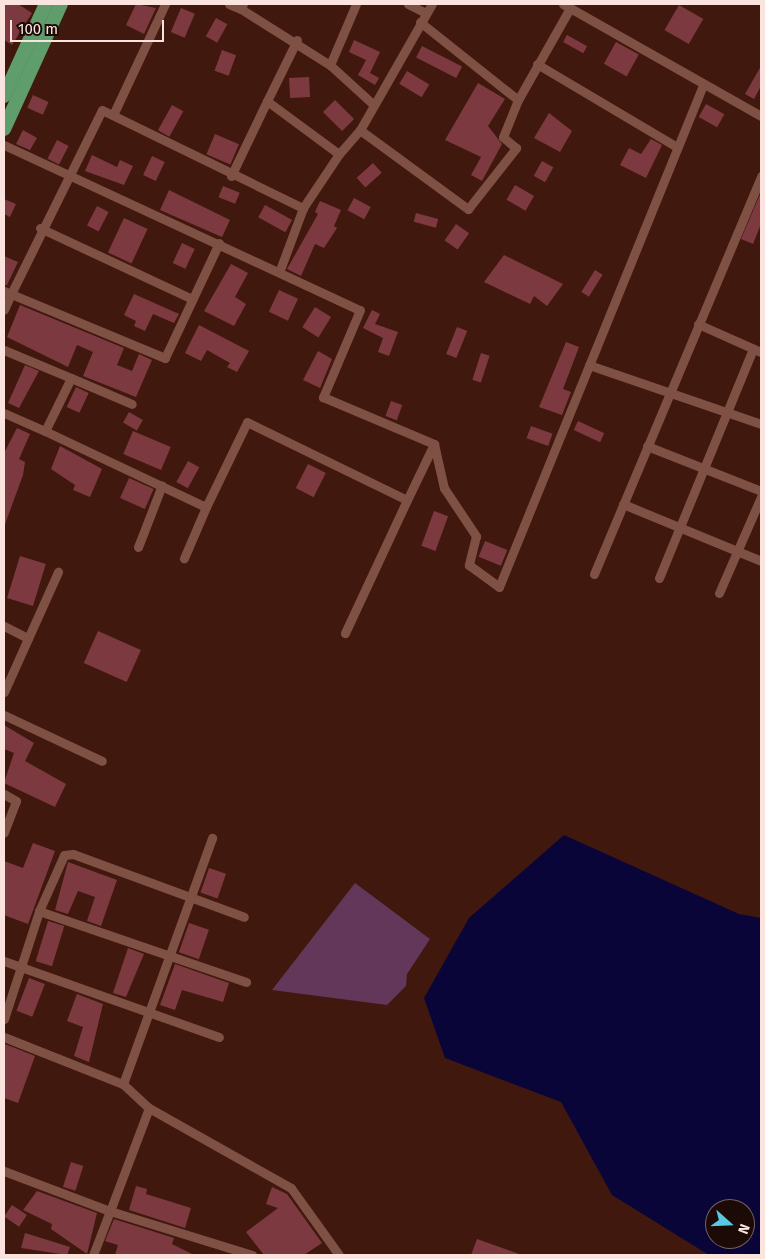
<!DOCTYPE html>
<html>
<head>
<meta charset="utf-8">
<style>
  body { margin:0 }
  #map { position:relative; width:765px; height:1259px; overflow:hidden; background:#41180e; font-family:"Fira Sans",sans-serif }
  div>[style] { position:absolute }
  .green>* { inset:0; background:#63375a }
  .water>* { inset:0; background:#0a0539 }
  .building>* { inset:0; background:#7d3940; transform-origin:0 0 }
  .street>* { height:9px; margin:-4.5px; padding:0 4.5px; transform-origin:4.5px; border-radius:4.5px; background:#7f5044 }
  .primary>* { height:14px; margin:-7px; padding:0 7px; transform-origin:7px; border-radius:7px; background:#609d6c }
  span { translate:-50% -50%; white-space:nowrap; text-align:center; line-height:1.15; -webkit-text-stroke:4px #1c0a06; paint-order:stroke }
  .frame { position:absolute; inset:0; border:5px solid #fbe4de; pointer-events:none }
  .north { position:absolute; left:705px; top:1199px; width:50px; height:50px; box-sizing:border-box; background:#1c0a06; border:1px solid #75615c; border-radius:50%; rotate:110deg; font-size:14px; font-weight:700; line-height:20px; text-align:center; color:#fbe4de }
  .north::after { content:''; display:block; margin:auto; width:18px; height:22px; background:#58c9e3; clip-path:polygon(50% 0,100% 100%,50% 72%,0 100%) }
  .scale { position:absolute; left:10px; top:20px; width:154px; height:22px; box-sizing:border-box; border:2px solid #fbe4de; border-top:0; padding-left:6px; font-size:15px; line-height:18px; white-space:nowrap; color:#fbe4de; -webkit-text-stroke:4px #1c0a06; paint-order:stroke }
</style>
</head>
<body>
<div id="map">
  <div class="green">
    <i style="clip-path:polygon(355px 883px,430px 939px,407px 974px,406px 986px,387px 1005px,272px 990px)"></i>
  </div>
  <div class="water">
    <i style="clip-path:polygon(evenodd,564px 835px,739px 914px,761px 918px,761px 1255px,709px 1255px,612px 1195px,561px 1102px,445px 1058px,424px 998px,469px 918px,564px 835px,715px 1209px,745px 1209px,745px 1239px,715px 1239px,715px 1209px)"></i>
  </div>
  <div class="building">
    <i style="clip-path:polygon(4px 4px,18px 4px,32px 13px,12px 45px,4px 40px)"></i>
    <i style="clip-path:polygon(136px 4px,156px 8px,144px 34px,126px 25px)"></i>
    <i style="left:679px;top:5px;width:28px;height:29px;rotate:30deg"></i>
    <i style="left:181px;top:8px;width:15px;height:26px;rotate:23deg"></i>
    <i style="left:216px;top:18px;width:13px;height:21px;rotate:29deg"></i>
    <i style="left:567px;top:35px;width:23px;height:8px;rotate:29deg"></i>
    <i style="clip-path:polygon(354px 40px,380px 52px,370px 73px,379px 78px,375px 85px,358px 75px,366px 60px,349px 52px)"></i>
    <i style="left:616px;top:42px;width:26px;height:25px;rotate:29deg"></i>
    <i style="left:422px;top:46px;width:45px;height:13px;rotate:27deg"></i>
    <i style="left:222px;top:50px;width:15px;height:22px;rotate:20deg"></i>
    <i style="clip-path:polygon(761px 66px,761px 86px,754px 99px,745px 94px)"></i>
    <i style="left:407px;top:71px;width:26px;height:15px;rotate:31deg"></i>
    <i style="left:309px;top:77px;width:20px;height:20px;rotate:87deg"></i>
    <i style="clip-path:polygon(478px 83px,505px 99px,488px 126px,502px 144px,482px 181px,471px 175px,481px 157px,445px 140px)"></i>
    <i style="left:33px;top:95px;width:17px;height:14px;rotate:24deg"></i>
    <i style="left:335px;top:100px;width:27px;height:17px;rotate:45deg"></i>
    <i style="left:706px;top:104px;width:21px;height:15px;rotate:29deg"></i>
    <i style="left:172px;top:105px;width:13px;height:29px;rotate:29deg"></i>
    <i style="clip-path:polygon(549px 113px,572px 131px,560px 152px,534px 138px)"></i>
    <i style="clip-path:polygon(23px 130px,37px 138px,30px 150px,16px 144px)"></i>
    <i style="left:215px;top:134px;width:26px;height:22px;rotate:23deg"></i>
    <i style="clip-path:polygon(651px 139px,662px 145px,646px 178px,620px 165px,629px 148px,641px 154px)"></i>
    <i style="left:57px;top:140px;width:13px;height:21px;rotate:27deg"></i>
    <i style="clip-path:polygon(92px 155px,117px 167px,120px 160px,133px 166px,124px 185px,85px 171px)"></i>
    <i style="left:152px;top:156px;width:14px;height:21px;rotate:25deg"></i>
    <i style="left:542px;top:161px;width:13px;height:17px;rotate:29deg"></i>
    <i style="left:373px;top:163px;width:13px;height:22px;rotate:48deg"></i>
    <i style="left:515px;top:185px;width:22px;height:17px;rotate:30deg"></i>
    <i style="left:223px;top:186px;width:18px;height:12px;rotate:22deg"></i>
    <i style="clip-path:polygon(169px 190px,230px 220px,222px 237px,160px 210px)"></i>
    <i style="clip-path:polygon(761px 192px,761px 224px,753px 244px,741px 239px)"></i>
    <i style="left:354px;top:198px;width:19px;height:14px;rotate:28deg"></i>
    <i style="clip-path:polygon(4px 199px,16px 204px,10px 217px,4px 214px)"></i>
    <i style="clip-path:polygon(320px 201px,341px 210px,334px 226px,337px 228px,324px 248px,315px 244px,301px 276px,287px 269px,318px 214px,315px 212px)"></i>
    <i style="left:265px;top:205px;width:31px;height:14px;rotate:29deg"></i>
    <i style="left:97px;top:206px;width:13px;height:22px;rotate:27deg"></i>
    <i style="left:416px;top:213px;width:23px;height:9px;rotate:15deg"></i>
    <i style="left:124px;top:218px;width:26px;height:38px;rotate:25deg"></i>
    <i style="left:456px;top:224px;width:16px;height:20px;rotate:35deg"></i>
    <i style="left:182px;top:243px;width:14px;height:22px;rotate:25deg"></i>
    <i style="clip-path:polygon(504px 255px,563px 284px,547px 306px,534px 296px,530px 304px,484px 282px)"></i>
    <i style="clip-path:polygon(4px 256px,18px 262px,7px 285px,4px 285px)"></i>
    <i style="clip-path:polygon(231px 264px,248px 273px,235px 297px,246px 304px,234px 326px,204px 311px)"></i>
    <i style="left:595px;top:270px;width:9px;height:26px;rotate:32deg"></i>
    <i style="left:279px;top:290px;width:21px;height:24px;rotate:25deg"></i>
    <i style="clip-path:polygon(134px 294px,179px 314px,174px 323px,153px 314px,145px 331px,134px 326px,136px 321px,124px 315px)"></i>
    <i style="clip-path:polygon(20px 305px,124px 348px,117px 365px,132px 371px,139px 354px,152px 360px,136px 397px,83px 376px,93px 352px,77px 345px,68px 367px,7px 337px)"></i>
    <i style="left:315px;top:307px;width:19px;height:24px;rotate:32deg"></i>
    <i style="clip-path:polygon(372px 310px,380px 314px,375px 324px,398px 332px,389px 356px,378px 352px,383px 338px,363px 328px)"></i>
    <i style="clip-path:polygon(199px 325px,249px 351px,237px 372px,227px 367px,230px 363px,207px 350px,201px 361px,185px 353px)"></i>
    <i style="left:457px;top:327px;width:11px;height:29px;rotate:22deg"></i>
    <i style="clip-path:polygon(566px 342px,579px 347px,563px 389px,571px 392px,562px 415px,539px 407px)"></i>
    <i style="clip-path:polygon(318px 351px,332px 359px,320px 388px,303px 380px)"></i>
    <i style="left:481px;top:353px;width:9px;height:28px;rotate:18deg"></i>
    <i style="clip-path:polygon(25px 365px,39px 371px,19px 408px,8px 403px)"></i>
    <i style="left:76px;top:387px;width:14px;height:22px;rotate:25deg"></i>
    <i style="left:391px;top:401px;width:12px;height:16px;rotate:20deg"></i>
    <i style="left:129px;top:412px;width:16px;height:12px;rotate:30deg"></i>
    <i style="left:578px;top:421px;width:29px;height:10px;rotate:25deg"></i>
    <i style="left:531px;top:426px;width:23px;height:13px;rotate:20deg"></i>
    <i style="clip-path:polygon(17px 428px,30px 434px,19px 459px,25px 462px,23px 475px,4px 527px,4px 453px)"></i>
    <i style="left:133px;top:431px;width:41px;height:25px;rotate:23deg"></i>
    <i style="clip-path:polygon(60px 446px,102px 469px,90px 497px,73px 490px,75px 485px,51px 469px)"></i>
    <i style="left:188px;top:461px;width:13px;height:24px;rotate:29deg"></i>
    <i style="left:308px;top:464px;width:20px;height:27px;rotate:27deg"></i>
    <i style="left:129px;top:478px;width:27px;height:22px;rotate:24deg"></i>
    <i style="left:434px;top:511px;width:15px;height:37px;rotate:20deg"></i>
    <i style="left:485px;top:541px;width:24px;height:17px;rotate:22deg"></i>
    <i style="left:20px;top:556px;width:27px;height:44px;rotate:17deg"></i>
    <i style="left:98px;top:631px;width:47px;height:35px;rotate:24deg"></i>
    <i style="clip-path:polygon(4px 725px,34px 743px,25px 761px,66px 784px,55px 807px,4px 783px,14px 753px,4px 749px)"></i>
    <i style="clip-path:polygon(33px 843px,55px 851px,28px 924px,4px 915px,4px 861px,23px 868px)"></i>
    <i style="clip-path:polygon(68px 862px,117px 880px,101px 926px,87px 921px,95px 897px,78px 891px,68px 914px,55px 910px)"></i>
    <i style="left:209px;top:868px;width:18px;height:26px;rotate:19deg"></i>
    <i style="left:48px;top:921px;width:17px;height:42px;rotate:17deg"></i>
    <i style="left:189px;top:923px;width:21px;height:31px;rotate:19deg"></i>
    <i style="clip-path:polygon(128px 948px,144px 954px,126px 997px,113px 993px)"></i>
    <i style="clip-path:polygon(175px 964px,229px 983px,223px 1002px,182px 990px,175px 1010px,160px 1005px)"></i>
    <i style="left:29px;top:978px;width:17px;height:35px;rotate:21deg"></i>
    <i style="clip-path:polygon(77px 994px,103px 1004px,89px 1062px,74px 1056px,83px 1027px,67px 1021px)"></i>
    <i style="clip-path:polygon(5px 1044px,35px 1056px,18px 1103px,4px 1098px)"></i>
    <i style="left:71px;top:1162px;width:13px;height:26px;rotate:18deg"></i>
    <i style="clip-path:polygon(136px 1186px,147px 1189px,146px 1194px,191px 1208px,185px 1228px,129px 1210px)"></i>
    <i style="clip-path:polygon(272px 1187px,287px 1194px,322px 1243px,304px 1255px,264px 1255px,246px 1232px,278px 1208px,266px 1204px)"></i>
    <i style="clip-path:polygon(37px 1191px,97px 1213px,87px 1254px,51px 1229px,52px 1224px,23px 1210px)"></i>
    <i style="left:12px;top:1205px;width:18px;height:14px;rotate:34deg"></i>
    <i style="clip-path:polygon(114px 1219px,174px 1238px,172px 1244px,194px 1255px,115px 1255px,118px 1245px,105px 1241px)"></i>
    <i style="clip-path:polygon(25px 1233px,70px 1247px,67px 1255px,21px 1248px)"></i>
    <i style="clip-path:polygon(477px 1239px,519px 1254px,519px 1255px,471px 1255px)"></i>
  </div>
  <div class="street">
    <i style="left:229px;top:4px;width:13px;rotate:23deg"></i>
    <i style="left:241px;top:9px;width:5px;rotate:-68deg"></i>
    <i style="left:408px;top:4px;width:20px;rotate:27deg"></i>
    <i style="left:563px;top:4px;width:227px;rotate:29.5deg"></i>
    <i style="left:241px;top:9px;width:105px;rotate:32.2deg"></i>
    <i style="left:330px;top:65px;width:66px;rotate:-66.9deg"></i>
    <i style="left:420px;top:22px;width:125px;rotate:38.5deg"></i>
    <i style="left:518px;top:100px;width:106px;rotate:-60.5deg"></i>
    <i style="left:537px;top:64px;width:163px;rotate:30.7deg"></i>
    <i style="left:330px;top:65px;width:59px;rotate:42.3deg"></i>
    <i style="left:267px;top:101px;width:68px;rotate:-63.8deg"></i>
    <i style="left:113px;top:115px;width:123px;rotate:-64.9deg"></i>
    <i style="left:360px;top:130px;width:134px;rotate:36.2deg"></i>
    <i style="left:468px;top:209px;width:78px;rotate:-51.8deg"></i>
    <i style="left:516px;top:148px;width:17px;rotate:-140deg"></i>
    <i style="left:503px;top:137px;width:40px;rotate:-68deg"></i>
    <i style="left:4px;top:145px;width:392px;rotate:24.9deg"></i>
    <i style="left:360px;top:310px;width:95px;rotate:113deg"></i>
    <i style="left:323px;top:397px;width:121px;rotate:22.9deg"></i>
    <i style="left:434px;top:444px;width:62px;rotate:115.7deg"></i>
    <i style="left:339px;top:154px;width:32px;rotate:-49deg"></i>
    <i style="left:360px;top:130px;width:145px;rotate:-60.3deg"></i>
    <i style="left:231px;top:176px;width:83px;rotate:-64.4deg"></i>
    <i style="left:267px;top:101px;width:89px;rotate:36.4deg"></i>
    <i style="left:339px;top:154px;width:65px;rotate:123.7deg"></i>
    <i style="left:40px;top:228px;width:168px;rotate:25deg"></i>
    <i style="left:219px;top:243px;width:127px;rotate:115.2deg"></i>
    <i style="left:165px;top:358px;width:167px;rotate:-157.4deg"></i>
    <i style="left:11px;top:294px;width:205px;rotate:-63.7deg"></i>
    <i style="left:102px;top:110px;width:224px;rotate:26deg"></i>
    <i style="left:303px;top:208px;width:66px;rotate:110.4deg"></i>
    <i style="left:4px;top:291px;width:8px;rotate:23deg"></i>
    <i style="left:11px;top:294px;width:17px;rotate:114deg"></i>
    <i style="left:698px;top:324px;width:69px;rotate:24deg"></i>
    <i style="left:4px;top:350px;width:73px;rotate:22.7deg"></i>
    <i style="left:71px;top:378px;width:59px;rotate:116.1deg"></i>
    <i style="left:45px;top:431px;width:178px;rotate:25.3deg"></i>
    <i style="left:206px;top:507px;width:56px;rotate:113.3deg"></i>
    <i style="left:589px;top:365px;width:182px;rotate:18.9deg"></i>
    <i style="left:71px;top:378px;width:66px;rotate:23.1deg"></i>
    <i style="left:4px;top:413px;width:45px;rotate:23.7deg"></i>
    <i style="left:434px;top:444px;width:45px;rotate:77.2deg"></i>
    <i style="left:444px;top:488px;width:58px;rotate:56.3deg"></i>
    <i style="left:476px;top:536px;width:30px;rotate:104deg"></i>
    <i style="left:469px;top:565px;width:37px;rotate:36deg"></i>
    <i style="left:499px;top:587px;width:542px;rotate:-67.88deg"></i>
    <i style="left:647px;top:446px;width:123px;rotate:21.5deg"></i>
    <i style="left:623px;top:504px;width:149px;rotate:22.4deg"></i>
    <i style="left:206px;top:507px;width:94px;rotate:-64.2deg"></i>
    <i style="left:247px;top:422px;width:178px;rotate:26deg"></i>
    <i style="left:407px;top:500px;width:147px;rotate:115deg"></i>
    <i style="left:138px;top:547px;width:66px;rotate:-68.8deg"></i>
    <i style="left:594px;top:574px;width:432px;rotate:-67.2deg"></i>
    <i style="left:659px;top:578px;width:248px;rotate:-67.7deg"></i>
    <i style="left:719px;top:593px;width:105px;rotate:-66.4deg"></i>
    <i style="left:4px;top:626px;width:27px;rotate:27deg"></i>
    <i style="left:4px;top:692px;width:132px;rotate:-65.8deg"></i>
    <i style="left:4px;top:715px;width:108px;rotate:25.1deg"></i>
    <i style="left:4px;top:794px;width:14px;rotate:30deg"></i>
    <i style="left:16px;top:801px;width:34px;rotate:111deg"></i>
    <i style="left:39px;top:911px;width:219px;rotate:18.9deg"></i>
    <i style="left:4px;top:961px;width:228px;rotate:19.5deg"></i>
    <i style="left:4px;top:1019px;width:114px;rotate:-72deg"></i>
    <i style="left:39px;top:911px;width:61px;rotate:-65.9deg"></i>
    <i style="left:64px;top:855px;width:9px;rotate:-6deg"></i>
    <i style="left:73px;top:854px;width:182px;rotate:20.2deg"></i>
    <i style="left:4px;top:1037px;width:128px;rotate:21.6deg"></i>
    <i style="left:123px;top:1084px;width:35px;rotate:43deg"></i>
    <i style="left:149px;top:1108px;width:163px;rotate:29.4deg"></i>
    <i style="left:291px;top:1188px;width:82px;rotate:54.4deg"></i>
    <i style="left:123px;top:1084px;width:262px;rotate:-70.1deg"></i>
    <i style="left:4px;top:1171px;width:113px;rotate:20.7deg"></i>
    <i style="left:110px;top:1211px;width:110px;rotate:-69.3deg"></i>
    <i style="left:93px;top:1255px;width:47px;rotate:-68.9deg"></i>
    <i style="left:110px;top:1211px;width:149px;rotate:17.2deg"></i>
  </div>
  <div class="primary">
    <i style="left:4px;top:96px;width:101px;rotate:-65.5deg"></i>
    <i style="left:4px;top:129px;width:137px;rotate:-65.5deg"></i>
  </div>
  <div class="frame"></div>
  <div class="north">N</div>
  <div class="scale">100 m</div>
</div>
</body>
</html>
